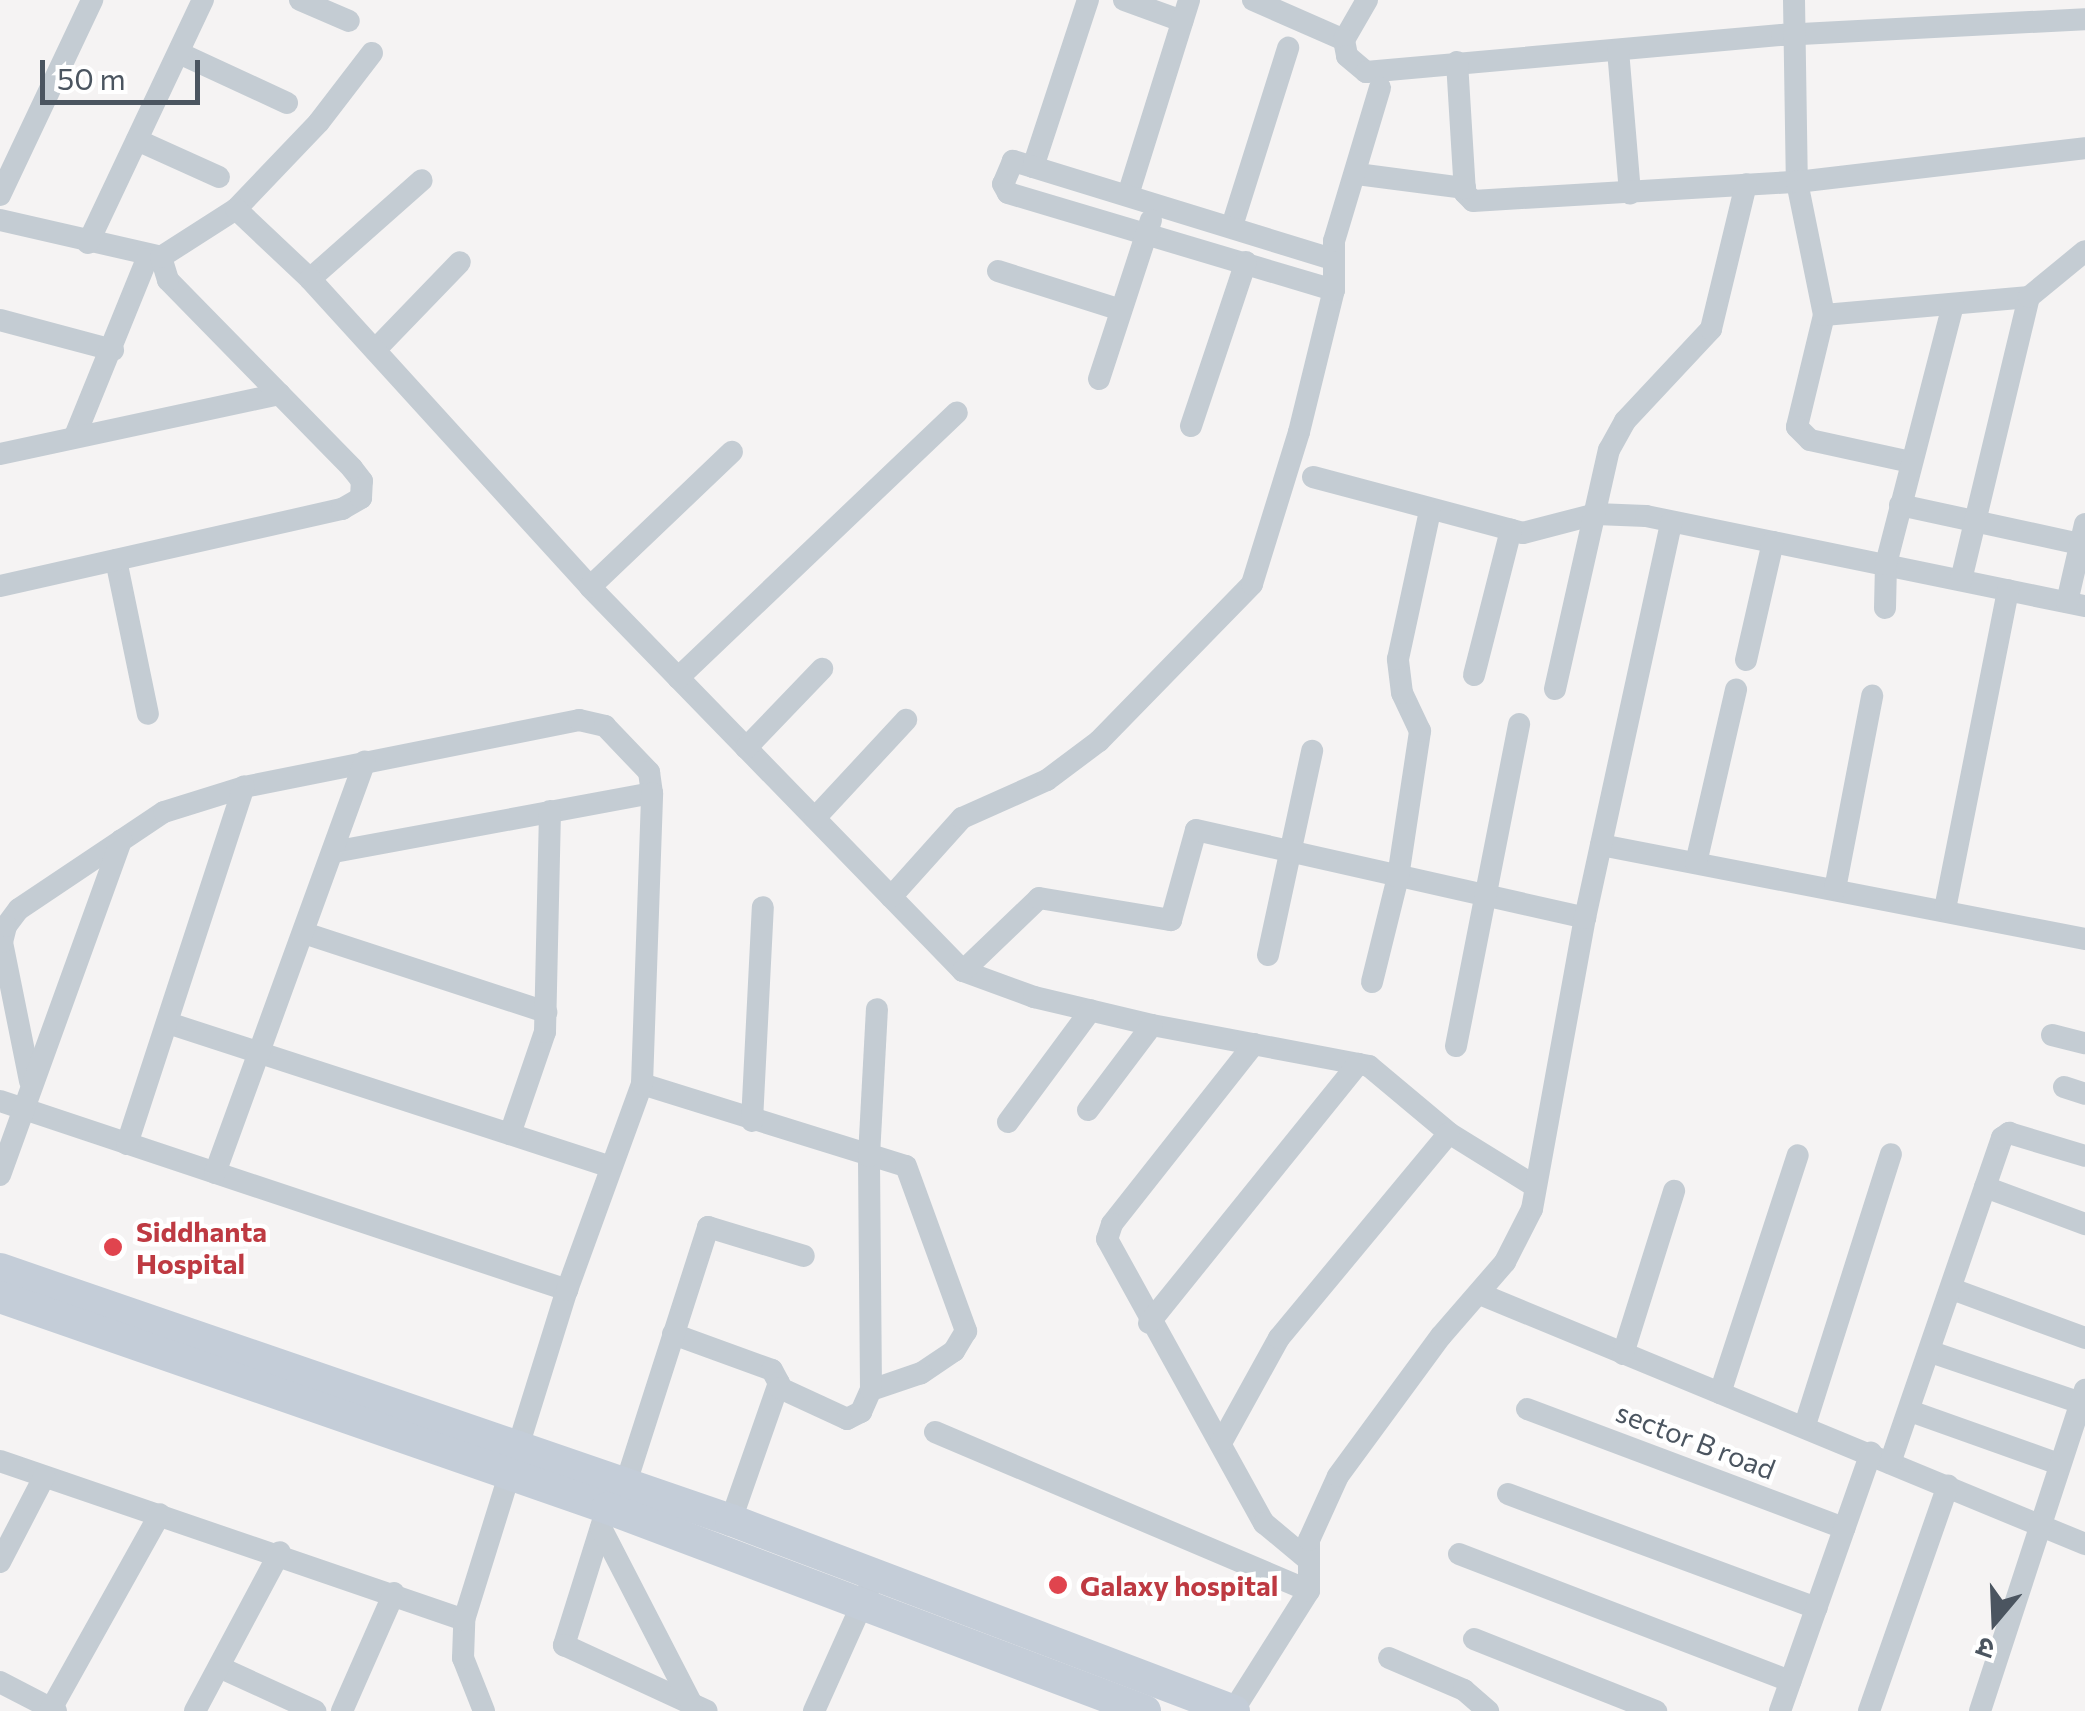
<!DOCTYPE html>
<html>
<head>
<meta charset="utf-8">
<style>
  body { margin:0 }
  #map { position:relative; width:2085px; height:1711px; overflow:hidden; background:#f5f3f3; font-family:Commissioner,"Noto Sans Devanagari",sans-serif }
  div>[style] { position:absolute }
  .street>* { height:22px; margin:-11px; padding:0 11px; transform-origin:11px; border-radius:11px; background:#c4ccd3 }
  .secondary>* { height:32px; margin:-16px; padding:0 16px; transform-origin:16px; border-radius:16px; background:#c4cdd8 }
  .dots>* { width:28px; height:28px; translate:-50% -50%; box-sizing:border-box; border:5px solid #fff; border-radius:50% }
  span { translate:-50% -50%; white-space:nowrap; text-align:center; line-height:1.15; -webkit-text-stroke:9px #fff; paint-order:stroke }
  .health-label { font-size:28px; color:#be3a42; font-weight:700 }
  .left { translate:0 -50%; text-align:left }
  .street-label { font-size:28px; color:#4b5560 }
  .north { position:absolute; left:1945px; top:1571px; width:100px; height:100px; -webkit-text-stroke:8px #fff; paint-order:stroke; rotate:199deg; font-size:28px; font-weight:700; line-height:40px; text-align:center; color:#4b5560 }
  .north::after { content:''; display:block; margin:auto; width:35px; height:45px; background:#4b5560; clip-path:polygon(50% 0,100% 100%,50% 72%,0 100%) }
  .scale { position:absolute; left:40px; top:60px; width:160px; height:45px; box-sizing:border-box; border:5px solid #4b5560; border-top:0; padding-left:12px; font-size:30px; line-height:35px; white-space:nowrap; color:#4b5560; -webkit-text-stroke:8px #fff; paint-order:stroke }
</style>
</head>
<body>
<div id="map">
  <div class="street">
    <i style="left:300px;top:0;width:53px;rotate:23.2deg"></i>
    <i style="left:1124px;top:0;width:62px;rotate:19.9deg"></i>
    <i style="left:1253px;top:0;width:99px;rotate:23.7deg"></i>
    <i style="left:1367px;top:0;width:46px;rotate:119.9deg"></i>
    <i style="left:1344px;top:40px;width:16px;rotate:79deg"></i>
    <i style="left:1347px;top:56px;width:25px;rotate:40deg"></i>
    <i style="left:1366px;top:72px;width:418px;rotate:-5.1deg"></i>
    <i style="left:1782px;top:35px;width:303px;rotate:-3deg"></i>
    <i style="left:1794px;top:0;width:182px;rotate:89.1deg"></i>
    <i style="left:1797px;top:182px;width:136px;rotate:78.5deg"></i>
    <i style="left:1824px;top:315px;width:115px;rotate:103.6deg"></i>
    <i style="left:1797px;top:427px;width:18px;rotate:45deg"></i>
    <i style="left:1810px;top:440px;width:103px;rotate:12.3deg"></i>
    <i style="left:1618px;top:50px;width:144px;rotate:85.2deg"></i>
    <i style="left:179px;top:53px;width:119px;rotate:24.8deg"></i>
    <i style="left:1457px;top:62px;width:131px;rotate:86.5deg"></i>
    <i style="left:1465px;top:193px;width:11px;rotate:45deg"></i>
    <i style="left:1473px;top:201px;width:325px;rotate:-3.4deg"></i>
    <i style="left:1797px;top:182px;width:290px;rotate:-6.7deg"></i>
    <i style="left:137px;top:140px;width:90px;rotate:24.3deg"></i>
    <i style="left:1033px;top:167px;width:176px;rotate:-71.8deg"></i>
    <i style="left:1357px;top:174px;width:109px;rotate:7.4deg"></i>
    <i style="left:0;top:195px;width:216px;rotate:-64.7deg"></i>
    <i style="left:1128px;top:195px;width:204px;rotate:-72.6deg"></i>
    <i style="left:236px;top:209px;width:120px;rotate:-46.3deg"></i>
    <i style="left:319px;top:122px;width:87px;rotate:-52.5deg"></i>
    <i style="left:0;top:220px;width:165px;rotate:12.9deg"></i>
    <i style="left:1232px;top:226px;width:187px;rotate:-72.5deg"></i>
    <i style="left:88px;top:243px;width:269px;rotate:-64.7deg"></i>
    <i style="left:1332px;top:259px;width:334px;rotate:-162.9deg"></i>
    <i style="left:1013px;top:161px;width:25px;rotate:113deg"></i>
    <i style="left:1003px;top:184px;width:10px;rotate:61deg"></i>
    <i style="left:1008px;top:193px;width:340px;rotate:16.6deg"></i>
    <i style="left:998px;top:271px;width:129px;rotate:17.6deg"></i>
    <i style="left:310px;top:279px;width:149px;rotate:-41.5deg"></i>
    <i style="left:1824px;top:315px;width:206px;rotate:-5deg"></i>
    <i style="left:0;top:320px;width:117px;rotate:14.9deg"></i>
    <i style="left:375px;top:350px;width:122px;rotate:-46deg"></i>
    <i style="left:1099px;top:379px;width:167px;rotate:-71.9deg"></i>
    <i style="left:1191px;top:426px;width:173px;rotate:-71.5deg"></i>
    <i style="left:75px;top:436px;width:191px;rotate:-67.9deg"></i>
    <i style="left:0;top:454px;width:286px;rotate:-12.1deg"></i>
    <i style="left:1313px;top:477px;width:217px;rotate:14.9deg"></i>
    <i style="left:1523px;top:533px;width:75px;rotate:-14.6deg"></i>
    <i style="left:1596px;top:514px;width:50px;rotate:2.3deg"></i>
    <i style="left:1646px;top:516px;width:448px;rotate:11.6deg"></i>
    <i style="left:1900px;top:505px;width:184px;rotate:12.2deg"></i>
    <i style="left:116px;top:560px;width:157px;rotate:78.3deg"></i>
    <i style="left:1961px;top:580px;width:291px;rotate:-76.5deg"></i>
    <i style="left:2029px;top:297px;width:72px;rotate:-39.4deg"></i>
    <i style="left:0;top:586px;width:351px;rotate:-12.7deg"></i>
    <i style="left:342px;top:509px;width:22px;rotate:-30deg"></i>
    <i style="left:361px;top:498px;width:17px;rotate:-87deg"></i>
    <i style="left:362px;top:481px;width:16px;rotate:-128deg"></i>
    <i style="left:352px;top:468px;width:263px;rotate:-134.4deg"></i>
    <i style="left:168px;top:280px;width:24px;rotate:-107deg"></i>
    <i style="left:161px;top:257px;width:89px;rotate:-32.6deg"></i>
    <i style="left:236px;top:209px;width:102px;rotate:43.4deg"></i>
    <i style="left:310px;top:279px;width:416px;rotate:47.7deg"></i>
    <i style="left:590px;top:587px;width:535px;rotate:45.83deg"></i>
    <i style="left:963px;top:971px;width:76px;rotate:20.1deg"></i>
    <i style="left:1034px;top:997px;width:121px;rotate:13.3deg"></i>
    <i style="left:1152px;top:1025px;width:221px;rotate:10.7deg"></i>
    <i style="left:1369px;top:1066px;width:104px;rotate:39.9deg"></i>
    <i style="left:1449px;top:1133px;width:99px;rotate:31.8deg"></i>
    <i style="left:590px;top:587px;width:196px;rotate:-43.6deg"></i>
    <i style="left:2067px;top:602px;width:80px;rotate:-77deg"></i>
    <i style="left:1885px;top:608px;width:44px;rotate:-88.7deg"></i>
    <i style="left:1886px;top:564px;width:268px;rotate:-75.5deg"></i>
    <i style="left:1746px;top:660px;width:121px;rotate:-77.1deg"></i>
    <i style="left:1474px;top:675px;width:150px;rotate:-75.7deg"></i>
    <i style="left:678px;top:678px;width:385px;rotate:-43.6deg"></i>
    <i style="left:1555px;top:689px;width:245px;rotate:-77.3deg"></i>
    <i style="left:1609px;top:450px;width:33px;rotate:-61deg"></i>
    <i style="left:1625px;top:421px;width:126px;rotate:-46.9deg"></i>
    <i style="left:1711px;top:329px;width:149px;rotate:-76.4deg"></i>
    <i style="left:746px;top:748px;width:110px;rotate:-46.1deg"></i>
    <i style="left:815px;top:818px;width:134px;rotate:-47.1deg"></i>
    <i style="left:1601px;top:845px;width:493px;rotate:11deg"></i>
    <i style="left:1696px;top:863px;width:178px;rotate:-77deg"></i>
    <i style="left:1835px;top:889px;width:197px;rotate:-79.1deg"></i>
    <i style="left:891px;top:897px;width:106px;rotate:-48.1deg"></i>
    <i style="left:962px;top:818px;width:93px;rotate:-24.1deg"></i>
    <i style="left:1047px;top:780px;width:65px;rotate:-36.9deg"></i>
    <i style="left:1099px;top:741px;width:219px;rotate:-45.7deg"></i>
    <i style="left:1252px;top:584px;width:159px;rotate:-72.8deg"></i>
    <i style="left:1299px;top:432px;width:146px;rotate:-76.2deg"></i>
    <i style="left:1334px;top:290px;width:49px;rotate:-90deg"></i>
    <i style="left:1334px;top:241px;width:160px;rotate:-73.3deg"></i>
    <i style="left:1945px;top:909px;width:325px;rotate:-78.8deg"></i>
    <i style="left:304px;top:933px;width:255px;rotate:18.1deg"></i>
    <i style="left:1268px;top:955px;width:209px;rotate:-77.8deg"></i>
    <i style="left:963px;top:971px;width:105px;rotate:-43.8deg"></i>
    <i style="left:1039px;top:898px;width:134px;rotate:9.5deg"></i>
    <i style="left:1171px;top:920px;width:93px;rotate:-74.5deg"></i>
    <i style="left:1196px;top:830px;width:399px;rotate:12.7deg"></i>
    <i style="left:1372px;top:982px;width:108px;rotate:-76.1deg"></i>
    <i style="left:1398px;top:877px;width:148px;rotate:-81.4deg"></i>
    <i style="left:1420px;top:731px;width:42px;rotate:-115.3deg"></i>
    <i style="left:1402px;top:693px;width:34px;rotate:-97deg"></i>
    <i style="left:1398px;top:659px;width:151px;rotate:-77.8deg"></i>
    <i style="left:168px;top:1023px;width:465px;rotate:18deg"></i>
    <i style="left:2052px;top:1035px;width:34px;rotate:14deg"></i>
    <i style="left:1254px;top:1044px;width:229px;rotate:128.3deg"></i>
    <i style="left:1112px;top:1224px;width:16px;rotate:108deg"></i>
    <i style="left:1107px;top:1239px;width:325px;rotate:61.1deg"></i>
    <i style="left:1264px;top:1523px;width:56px;rotate:39.9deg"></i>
    <i style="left:1456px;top:1046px;width:328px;rotate:-78.9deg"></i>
    <i style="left:30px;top:1081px;width:142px;rotate:-101.4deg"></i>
    <i style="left:2px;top:942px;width:16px;rotate:-76deg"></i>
    <i style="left:6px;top:926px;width:21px;rotate:-53deg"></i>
    <i style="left:19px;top:909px;width:174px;rotate:-33.8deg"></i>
    <i style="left:164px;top:812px;width:84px;rotate:-17.4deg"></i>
    <i style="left:244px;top:787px;width:342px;rotate:-11.3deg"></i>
    <i style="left:579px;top:720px;width:27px;rotate:13deg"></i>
    <i style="left:605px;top:726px;width:64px;rotate:46.3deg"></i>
    <i style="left:649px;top:772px;width:21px;rotate:82deg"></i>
    <i style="left:652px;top:793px;width:322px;rotate:169.5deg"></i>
    <i style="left:642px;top:1084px;width:276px;rotate:17.3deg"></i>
    <i style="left:906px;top:1166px;width:176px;rotate:70deg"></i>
    <i style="left:966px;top:1331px;width:23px;rotate:121deg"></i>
    <i style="left:954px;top:1351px;width:40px;rotate:146deg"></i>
    <i style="left:921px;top:1373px;width:53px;rotate:161.2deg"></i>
    <i style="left:2064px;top:1087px;width:22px;rotate:18deg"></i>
    <i style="left:0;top:1101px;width:598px;rotate:18.43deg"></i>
    <i style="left:1088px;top:1110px;width:106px;rotate:-53deg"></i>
    <i style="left:752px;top:1121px;width:214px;rotate:-87.1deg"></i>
    <i style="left:1008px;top:1122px;width:139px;rotate:-53.5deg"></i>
    <i style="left:510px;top:1134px;width:108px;rotate:-71.1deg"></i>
    <i style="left:545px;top:1032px;width:221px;rotate:-88.7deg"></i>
    <i style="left:127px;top:1144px;width:376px;rotate:-71.9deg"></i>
    <i style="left:215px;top:1173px;width:438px;rotate:-70deg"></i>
    <i style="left:0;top:1175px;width:356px;rotate:-70.1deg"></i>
    <i style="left:1985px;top:1187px;width:107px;rotate:20.3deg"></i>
    <i style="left:1952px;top:1289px;width:142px;rotate:20.2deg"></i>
    <i style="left:1480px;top:1294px;width:655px;rotate:22.45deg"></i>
    <i style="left:1149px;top:1323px;width:333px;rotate:-51.1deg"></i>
    <i style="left:673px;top:1334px;width:105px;rotate:20deg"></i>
    <i style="left:772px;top:1370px;width:15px;rotate:62deg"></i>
    <i style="left:779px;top:1383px;width:145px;rotate:109.3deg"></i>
    <i style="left:1931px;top:1352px;width:158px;rotate:18.8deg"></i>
    <i style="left:1623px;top:1354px;width:171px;rotate:-72.6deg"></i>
    <i style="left:780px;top:1388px;width:74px;rotate:24.8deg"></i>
    <i style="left:847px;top:1419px;width:16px;rotate:-27deg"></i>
    <i style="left:861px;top:1412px;width:24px;rotate:-66deg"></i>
    <i style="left:871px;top:1390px;width:234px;rotate:-90.5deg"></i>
    <i style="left:869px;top:1156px;width:147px;rotate:-86.9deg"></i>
    <i style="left:1720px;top:1393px;width:250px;rotate:-71.9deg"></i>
    <i style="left:1527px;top:1409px;width:339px;rotate:20.6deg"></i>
    <i style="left:1910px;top:1411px;width:158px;rotate:19.6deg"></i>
    <i style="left:1805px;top:1425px;width:284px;rotate:-72.4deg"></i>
    <i style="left:935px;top:1432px;width:406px;rotate:23deg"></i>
    <i style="left:1221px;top:1443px;width:120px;rotate:-61.1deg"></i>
    <i style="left:1279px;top:1338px;width:266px;rotate:-50.3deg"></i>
    <i style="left:0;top:1461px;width:490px;rotate:18.9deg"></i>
    <i style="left:1890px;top:1463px;width:344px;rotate:-71deg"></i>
    <i style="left:2002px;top:1138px;width:9px;rotate:-36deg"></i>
    <i style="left:2009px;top:1133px;width:79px;rotate:16.8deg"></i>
    <i style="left:625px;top:1486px;width:272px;rotate:-72.2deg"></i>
    <i style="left:708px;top:1227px;width:100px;rotate:16.8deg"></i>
    <i style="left:1508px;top:1494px;width:329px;rotate:20.3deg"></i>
    <i style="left:607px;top:1508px;width:144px;rotate:107.4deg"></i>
    <i style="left:564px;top:1645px;width:157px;rotate:24.8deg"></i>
    <i style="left:601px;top:1528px;width:198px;rotate:62.7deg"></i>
    <i style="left:1459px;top:1554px;width:355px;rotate:21deg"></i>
    <i style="left:0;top:1562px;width:96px;rotate:-62.6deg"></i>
    <i style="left:1474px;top:1639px;width:196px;rotate:21.6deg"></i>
    <i style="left:1389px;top:1658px;width:82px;rotate:23.1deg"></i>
    <i style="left:1464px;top:1690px;width:32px;rotate:41deg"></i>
    <i style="left:219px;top:1667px;width:106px;rotate:24.6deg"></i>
    <i style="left:0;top:1682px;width:63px;rotate:27.4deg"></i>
    <i style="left:51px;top:1709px;width:223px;rotate:-60.8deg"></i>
    <i style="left:195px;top:1711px;width:180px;rotate:-61.9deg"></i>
    <i style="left:342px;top:1711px;width:129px;rotate:-66.2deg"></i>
    <i style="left:484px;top:1711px;width:57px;rotate:-111.6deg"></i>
    <i style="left:463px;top:1658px;width:38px;rotate:-88deg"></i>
    <i style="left:464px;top:1620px;width:346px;rotate:-72.7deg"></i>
    <i style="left:567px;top:1290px;width:219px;rotate:-70deg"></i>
    <i style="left:642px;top:1084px;width:291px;rotate:-88deg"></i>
    <i style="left:814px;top:1711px;width:132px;rotate:-65.8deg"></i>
    <i style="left:1233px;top:1711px;width:142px;rotate:-57.7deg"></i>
    <i style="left:1309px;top:1591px;width:51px;rotate:-90deg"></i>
    <i style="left:1309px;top:1540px;width:70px;rotate:-65.6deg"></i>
    <i style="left:1338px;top:1476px;width:174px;rotate:-53.7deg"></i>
    <i style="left:1441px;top:1336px;width:98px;rotate:-49.1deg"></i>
    <i style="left:1505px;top:1262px;width:59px;rotate:-63deg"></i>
    <i style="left:1532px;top:1209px;width:296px;rotate:-79.7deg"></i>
    <i style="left:1585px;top:918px;width:405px;rotate:-77.7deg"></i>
    <i style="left:1780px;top:1711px;width:274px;rotate:-70.6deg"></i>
    <i style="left:1869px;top:1711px;width:239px;rotate:-70.7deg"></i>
    <i style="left:1980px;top:1711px;width:338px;rotate:-71.9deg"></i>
  </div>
  <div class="secondary">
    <i style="left:0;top:1269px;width:773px;rotate:18.95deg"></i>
    <i style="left:731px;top:1520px;width:538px;rotate:20.79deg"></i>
    <i style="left:0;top:1297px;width:643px;rotate:19.17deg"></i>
    <i style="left:607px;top:1508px;width:575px;rotate:20.67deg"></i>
  </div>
  <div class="dots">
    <i style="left:113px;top:1247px;background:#e0444e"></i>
    <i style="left:1058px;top:1585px;background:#e0444e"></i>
  </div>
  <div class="health-label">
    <span class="left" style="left:136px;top:1247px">Siddhanta<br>Hospital</span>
    <span class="left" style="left:1080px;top:1585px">Galaxy hospital</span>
  </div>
  <div class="street-label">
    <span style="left:1696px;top:1440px;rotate:21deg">sector B road</span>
  </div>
  <div class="north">उ</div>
  <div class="scale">50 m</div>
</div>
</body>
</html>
